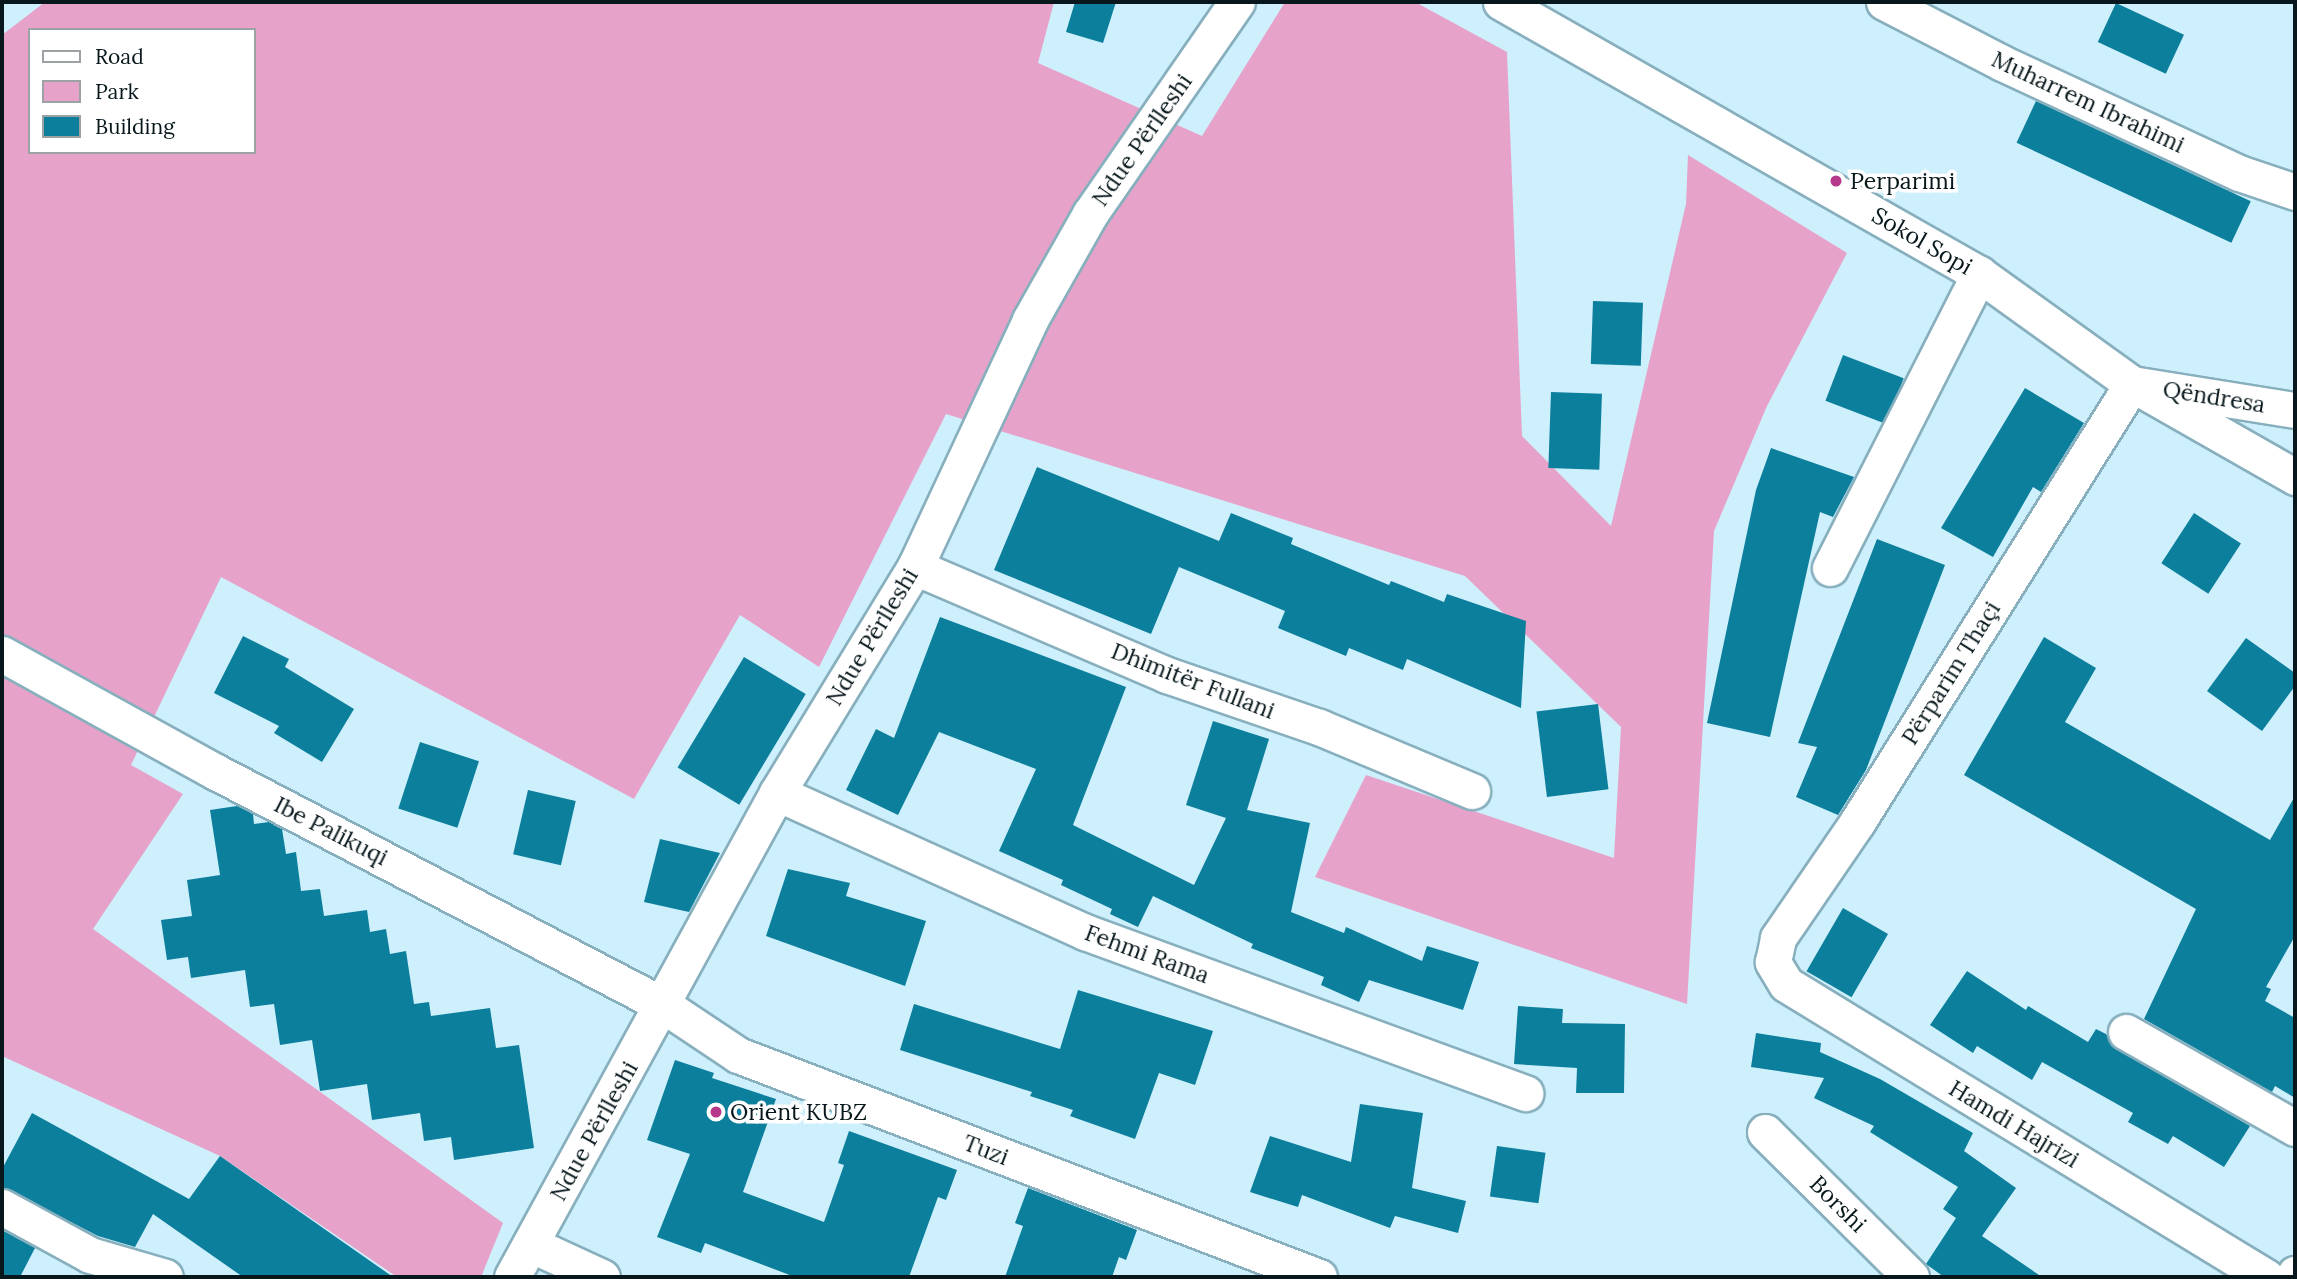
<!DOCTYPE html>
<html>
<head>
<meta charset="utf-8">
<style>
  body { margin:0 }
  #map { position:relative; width:2297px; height:1279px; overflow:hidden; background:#ceeffc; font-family:Lora,serif }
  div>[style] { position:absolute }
  .green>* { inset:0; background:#e7a2ca }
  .building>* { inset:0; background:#0c7f9c; transform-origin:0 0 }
  .roads { filter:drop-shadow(2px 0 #87afbd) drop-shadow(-2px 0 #87afbd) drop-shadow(0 2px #87afbd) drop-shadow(0 -2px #87afbd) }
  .minor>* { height:35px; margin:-17.5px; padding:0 17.5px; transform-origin:17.5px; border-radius:17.5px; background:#fff }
  .dots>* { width:19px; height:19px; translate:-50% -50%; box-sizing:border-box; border:4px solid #fff; border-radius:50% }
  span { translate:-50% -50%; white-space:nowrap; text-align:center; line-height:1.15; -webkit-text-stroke:7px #fff; paint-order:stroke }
  .street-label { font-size:23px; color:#07171c }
  .poi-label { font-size:23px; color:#07171c }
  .left { translate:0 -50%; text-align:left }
  .frame { position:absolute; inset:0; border:4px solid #07171c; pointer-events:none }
  .legend { position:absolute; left:28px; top:28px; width:228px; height:126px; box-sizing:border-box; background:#fff; border:2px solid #9ca2a4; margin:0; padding:9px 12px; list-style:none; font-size:21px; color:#07171c }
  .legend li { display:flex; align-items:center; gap:14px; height:35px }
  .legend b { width:35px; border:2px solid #9ca2a4 }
</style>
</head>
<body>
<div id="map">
  <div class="green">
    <i style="clip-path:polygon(evenodd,45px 2px,1054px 2px,1038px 63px,1202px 136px,1285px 2px,1415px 2px,1507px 52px,1522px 436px,1611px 526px,1686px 204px,1688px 155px,1847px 253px,1767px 406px,1714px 531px,1687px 1004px,1315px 877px,1366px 775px,1614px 858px,1621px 727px,1465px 576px,946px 414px,819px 667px,740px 615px,634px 799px,221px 577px,131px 765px,183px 794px,93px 929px,503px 1223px,481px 1277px,397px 1277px,220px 1156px,2px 1056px,2px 35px,45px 2px,30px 30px,254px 30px,254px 152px,30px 152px,30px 30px)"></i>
  </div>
  <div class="building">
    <i style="clip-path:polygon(1075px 2px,1116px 2px,1103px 43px,1066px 32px)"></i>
    <i style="left:2116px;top:3px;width:75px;height:43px;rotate:25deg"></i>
    <i style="left:2036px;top:101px;width:237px;height:46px;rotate:25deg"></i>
    <i style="left:1593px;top:301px;width:50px;height:63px;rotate:2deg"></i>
    <i style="left:1843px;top:355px;width:65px;height:49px;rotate:21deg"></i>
    <i style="clip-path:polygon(2025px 388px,2084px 423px,2041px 492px,2033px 487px,1993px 557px,1941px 528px)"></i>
    <i style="left:1551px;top:392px;width:51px;height:76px;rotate:2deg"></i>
    <i style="clip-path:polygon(1771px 448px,1854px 477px,1833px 517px,1820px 512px,1770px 737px,1707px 723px,1756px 490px)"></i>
    <i style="clip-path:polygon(1037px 467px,1219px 541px,1231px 513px,1293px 538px,1291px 544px,1389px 585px,1391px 581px,1444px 602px,1447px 594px,1526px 621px,1521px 708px,1407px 659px,1403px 670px,1349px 648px,1346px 656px,1278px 628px,1285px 611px,1179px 567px,1151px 634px,994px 570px)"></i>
    <i style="left:2194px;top:513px;width:56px;height:60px;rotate:33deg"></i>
    <i style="clip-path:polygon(1877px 539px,1945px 565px,1866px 770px,1838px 815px,1796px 797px,1817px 747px,1798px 743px)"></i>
    <i style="clip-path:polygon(940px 617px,1126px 687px,1073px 825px,1194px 885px,1226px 818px,1186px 805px,1213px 721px,1269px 739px,1247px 810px,1310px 823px,1291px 912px,1344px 933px,1346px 927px,1422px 961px,1427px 946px,1479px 962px,1463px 1010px,1369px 980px,1359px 1002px,1321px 985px,1324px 977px,1251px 948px,1253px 944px,1153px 896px,1138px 927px,1110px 914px,1112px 909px,1061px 885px,1063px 880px,999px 851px,1036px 769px,939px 732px,898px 815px,846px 790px,876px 729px,894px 738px)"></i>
    <i style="clip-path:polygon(243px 636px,289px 659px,285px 667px,354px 709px,322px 762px,274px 733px,279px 726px,214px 693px)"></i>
    <i style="clip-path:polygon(2044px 637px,2096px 668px,2065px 722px,2270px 840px,2295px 796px,2295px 936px,2266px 987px,2271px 989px,2265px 1001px,2295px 1018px,2295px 1098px,2275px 1086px,2272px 1092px,2144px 1019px,2196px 909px,1964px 775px)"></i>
    <i style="clip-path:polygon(2246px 638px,2295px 673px,2295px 686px,2262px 731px,2207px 691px)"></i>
    <i style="left:744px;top:657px;width:72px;height:129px;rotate:31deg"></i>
    <i style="left:1598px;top:704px;width:86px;height:62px;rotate:83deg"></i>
    <i style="left:420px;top:742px;width:62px;height:70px;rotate:18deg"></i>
    <i style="left:528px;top:790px;width:49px;height:66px;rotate:13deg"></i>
    <i style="clip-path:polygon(237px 806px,253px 814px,254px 824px,269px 822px,282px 829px,286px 854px,296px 852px,301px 891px,320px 889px,324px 916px,367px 910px,370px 932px,386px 929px,390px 954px,406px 951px,414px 1004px,429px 1002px,431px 1016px,490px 1008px,496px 1048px,519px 1045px,534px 1148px,454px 1160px,451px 1137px,424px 1141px,420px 1113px,372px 1120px,367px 1084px,320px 1091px,312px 1040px,280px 1045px,274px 1004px,250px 1007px,245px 970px,191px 978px,188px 957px,167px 960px,161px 920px,192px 916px,187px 880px,220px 875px,210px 810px)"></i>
    <i style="clip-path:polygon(660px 839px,720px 853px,689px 912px,644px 902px)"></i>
    <i style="clip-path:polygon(788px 869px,850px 883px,846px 896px,926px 921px,905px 986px,766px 936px)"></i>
    <i style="left:1843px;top:908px;width:52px;height:73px;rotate:30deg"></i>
    <i style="clip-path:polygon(1967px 971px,2026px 1010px,2028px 1006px,2088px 1042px,2096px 1029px,2106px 1034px,2116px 1049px,2250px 1126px,2224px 1167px,2173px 1136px,2168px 1144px,2128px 1122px,2133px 1113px,2042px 1062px,2032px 1080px,1977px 1046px,1973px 1053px,1930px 1025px)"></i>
    <i style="clip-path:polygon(1078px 990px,1213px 1031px,1195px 1085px,1159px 1073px,1135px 1139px,1070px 1116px,1073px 1110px,1030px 1096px,1032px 1092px,900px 1050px,914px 1004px,1060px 1049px)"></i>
    <i style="clip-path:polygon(1518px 1006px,1563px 1009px,1562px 1023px,1625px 1024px,1624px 1093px,1576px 1093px,1577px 1068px,1514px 1064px)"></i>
    <i style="clip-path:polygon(1756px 1033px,1821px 1043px,1820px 1052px,1880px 1079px,1973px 1133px,1964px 1151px,2016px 1188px,1982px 1236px,2042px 1277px,1944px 1277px,1926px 1264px,1956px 1218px,1943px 1209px,1958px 1187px,1870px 1132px,1874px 1126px,1814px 1098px,1824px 1078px,1751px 1067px)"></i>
    <i style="clip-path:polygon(675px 1060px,714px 1073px,712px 1078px,776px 1099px,743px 1192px,824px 1222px,844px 1165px,838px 1163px,849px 1131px,957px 1170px,946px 1200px,938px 1197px,909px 1277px,795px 1277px,705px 1243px,701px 1253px,657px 1237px,690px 1154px,647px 1140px)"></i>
    <i style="clip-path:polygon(1360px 1104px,1423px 1113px,1412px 1188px,1466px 1201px,1458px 1233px,1395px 1216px,1390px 1228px,1302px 1195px,1298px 1207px,1250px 1192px,1270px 1136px,1351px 1162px)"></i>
    <i style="clip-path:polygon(32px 1113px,189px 1199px,220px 1156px,393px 1277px,243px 1277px,153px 1214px,135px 1247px,98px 1236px,2px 1187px,2px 1169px)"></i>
    <i style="left:1497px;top:1146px;width:49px;height:51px;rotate:8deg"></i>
    <i style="clip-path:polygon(1028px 1188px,1137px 1230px,1126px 1260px,1119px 1257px,1112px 1277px,1005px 1277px,1023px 1226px,1015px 1223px)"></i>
    <i style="clip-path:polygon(2px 1230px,35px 1248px,20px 1277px,2px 1277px)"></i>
  </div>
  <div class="roads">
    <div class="minor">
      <i style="left:1501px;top:2px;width:550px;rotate:29.64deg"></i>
      <i style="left:1979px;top:274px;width:188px;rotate:35.7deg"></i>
      <i style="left:2132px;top:384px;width:188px;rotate:29.7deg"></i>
      <i style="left:1884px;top:2px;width:133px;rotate:27.3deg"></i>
      <i style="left:2002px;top:63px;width:261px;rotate:24.9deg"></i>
      <i style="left:2239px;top:173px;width:59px;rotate:18.7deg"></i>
      <i style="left:915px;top:567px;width:274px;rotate:23.2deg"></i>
      <i style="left:1167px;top:675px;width:161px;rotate:18.9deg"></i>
      <i style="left:1319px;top:727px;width:166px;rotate:22.7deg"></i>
      <i style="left:1830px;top:568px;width:330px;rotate:-63.1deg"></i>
      <i style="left:2px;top:654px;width:244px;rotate:28.9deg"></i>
      <i style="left:216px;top:772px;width:504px;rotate:27.53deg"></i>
      <i style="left:663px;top:1005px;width:90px;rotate:33.7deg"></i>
      <i style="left:738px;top:1055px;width:622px;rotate:20.91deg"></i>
      <i style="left:777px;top:793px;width:338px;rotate:24.3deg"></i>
      <i style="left:1085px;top:932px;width:469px;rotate:20.1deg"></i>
      <i style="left:2126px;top:1032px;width:194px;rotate:29.6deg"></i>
      <i style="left:1765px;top:1132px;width:206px;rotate:44.8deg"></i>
      <i style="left:2px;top:1207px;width:100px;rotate:28.6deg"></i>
      <i style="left:90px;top:1255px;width:78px;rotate:16.3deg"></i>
      <i style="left:532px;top:1245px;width:77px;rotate:24.6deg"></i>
      <i style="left:512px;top:1277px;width:552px;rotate:-61.3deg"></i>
      <i style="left:777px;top:793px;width:265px;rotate:-58.6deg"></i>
      <i style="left:915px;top:567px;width:272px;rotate:-65deg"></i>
      <i style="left:1030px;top:320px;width:122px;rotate:-60.5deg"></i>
      <i style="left:1090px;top:214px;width:258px;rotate:-55.3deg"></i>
      <i style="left:2266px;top:1277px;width:562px;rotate:-148.6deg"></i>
      <i style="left:1786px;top:984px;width:26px;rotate:-121deg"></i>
      <i style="left:1773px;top:962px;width:25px;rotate:-78deg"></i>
      <i style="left:1778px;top:938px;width:142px;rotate:-55.6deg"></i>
      <i style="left:1858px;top:821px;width:516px;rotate:-57.91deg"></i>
      <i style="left:2132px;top:384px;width:165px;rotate:9.1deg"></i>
      <i style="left:2293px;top:1277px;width:4px;rotate:-56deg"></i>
    </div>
  </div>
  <div class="dots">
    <i style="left:1836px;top:181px;background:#b4398a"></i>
    <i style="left:716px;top:1112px;background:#b4398a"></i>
  </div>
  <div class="street-label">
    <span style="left:2088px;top:102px;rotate:25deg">Muharrem Ibrahimi</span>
    <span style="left:1142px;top:140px;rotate:-55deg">Ndue Përlleshi</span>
    <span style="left:1922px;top:241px;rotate:30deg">Sokol Sopi</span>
    <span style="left:2214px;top:397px;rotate:9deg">Qëndresa</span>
    <span style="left:872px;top:637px;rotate:-59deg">Ndue Përlleshi</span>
    <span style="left:1951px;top:673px;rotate:-58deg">Përparim Thaçi</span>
    <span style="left:1193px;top:681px;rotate:21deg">Dhimitër Fullani</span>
    <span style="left:331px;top:831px;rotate:27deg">Ibe Palikuqi</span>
    <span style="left:1147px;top:954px;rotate:20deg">Fehmi Rama</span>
    <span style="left:2014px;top:1124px;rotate:31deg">Hamdi Hajrizi</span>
    <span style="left:594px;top:1131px;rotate:-61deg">Ndue Përlleshi</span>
    <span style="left:986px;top:1150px;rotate:21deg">Tuzi</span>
    <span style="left:1838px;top:1204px;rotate:45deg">Borshi</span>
  </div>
  <div class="poi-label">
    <span class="left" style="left:1850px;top:181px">Perparimi</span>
    <span class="left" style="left:730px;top:1112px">Orient KUBZ</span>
  </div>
  <div class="frame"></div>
  <ul class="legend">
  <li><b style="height:9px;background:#fff"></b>Road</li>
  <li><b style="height:19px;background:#e7a2ca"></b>Park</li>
  <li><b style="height:19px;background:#0c7f9c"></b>Building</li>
  </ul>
</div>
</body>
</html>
